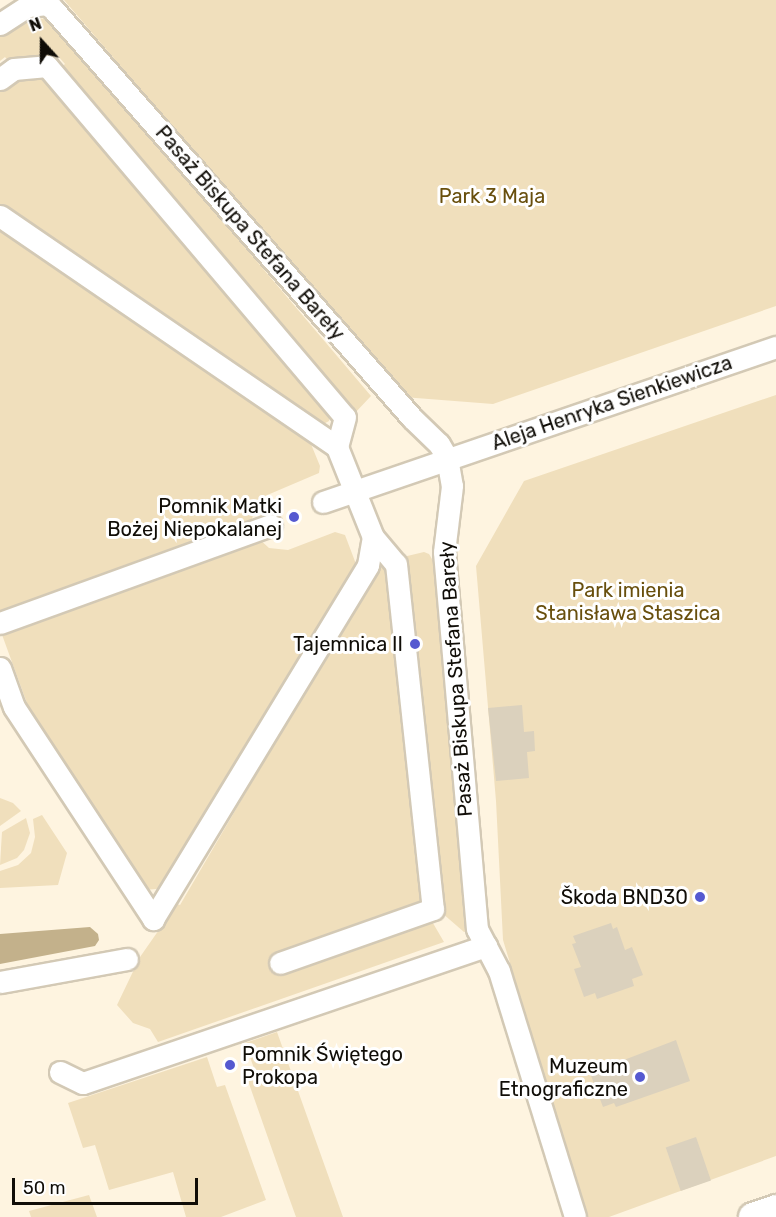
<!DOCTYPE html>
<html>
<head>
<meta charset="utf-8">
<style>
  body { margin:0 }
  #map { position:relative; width:776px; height:1217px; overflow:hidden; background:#fef4e0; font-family:Rubik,sans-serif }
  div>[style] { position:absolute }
  .green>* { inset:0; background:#f0dfbc }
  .forest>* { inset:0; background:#c3b18b }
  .building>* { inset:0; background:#dbd1bd; transform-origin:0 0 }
  .roads { filter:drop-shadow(2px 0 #d3c9b5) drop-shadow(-2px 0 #d3c9b5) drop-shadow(0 2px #d3c9b5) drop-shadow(0 -2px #d3c9b5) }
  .street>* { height:21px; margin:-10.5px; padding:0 10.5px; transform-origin:10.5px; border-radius:10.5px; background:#fff }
  .secondary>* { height:28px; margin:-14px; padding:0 14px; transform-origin:14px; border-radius:14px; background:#fff }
  .dots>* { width:16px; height:16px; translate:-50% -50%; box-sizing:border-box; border:3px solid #fff; border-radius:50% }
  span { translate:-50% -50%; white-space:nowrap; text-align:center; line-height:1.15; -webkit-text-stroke:6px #fff; paint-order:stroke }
  .park-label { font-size:20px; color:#684f0d }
  .street-label { font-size:20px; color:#100d07 }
  .poi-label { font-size:20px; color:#100d07 }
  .right { translate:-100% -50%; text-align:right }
  .left { translate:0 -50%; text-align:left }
  .north { position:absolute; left:12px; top:12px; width:60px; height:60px; -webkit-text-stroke:4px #fff; paint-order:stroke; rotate:339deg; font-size:16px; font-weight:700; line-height:24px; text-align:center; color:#100d07 }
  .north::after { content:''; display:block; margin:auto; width:21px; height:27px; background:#100d07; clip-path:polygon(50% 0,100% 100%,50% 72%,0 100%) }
  .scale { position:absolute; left:12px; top:1178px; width:186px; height:27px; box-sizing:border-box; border:3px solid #100d07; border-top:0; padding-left:8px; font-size:18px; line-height:21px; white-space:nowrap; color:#100d07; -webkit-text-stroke:4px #fff; paint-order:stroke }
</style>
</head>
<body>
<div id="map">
  <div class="green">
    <i style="clip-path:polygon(64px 0,776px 0,776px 306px,493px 404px,403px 397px)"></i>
    <i style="clip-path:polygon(31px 17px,52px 20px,371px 396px,354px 414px,58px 70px,65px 64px,58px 56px,53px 59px,8px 61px,5px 57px,0 61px,0 35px,20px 21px)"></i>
    <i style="clip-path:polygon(17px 73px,44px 73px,330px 411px,329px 421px,318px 427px,0 210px,0 85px)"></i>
    <i style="clip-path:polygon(0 224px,306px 432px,320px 466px,319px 473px,265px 496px,254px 510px,251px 524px,0 614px)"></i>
    <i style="clip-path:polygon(776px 395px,776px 1156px,609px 1217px,587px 1217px,503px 940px,496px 801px,476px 566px,524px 481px)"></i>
    <i style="clip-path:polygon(335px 532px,345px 535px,356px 564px,167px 888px,144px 890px,28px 706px,1px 632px,257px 537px,269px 548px,288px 550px)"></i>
    <i style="clip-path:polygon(424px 552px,429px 554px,435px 564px,468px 931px,464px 932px,442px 913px,403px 557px)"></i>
    <i style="clip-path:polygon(385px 565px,392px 571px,430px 918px,444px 942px,158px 1042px,150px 1029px,133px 1023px,117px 1005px,140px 957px,177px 904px,180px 905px,378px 566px)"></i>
    <i style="clip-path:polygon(0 798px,13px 803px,21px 811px,0 826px)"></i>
    <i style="clip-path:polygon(42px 815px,67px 853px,58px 885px,0 888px,0 871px,18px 865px,31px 853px,35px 837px,33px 819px)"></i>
    <i style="clip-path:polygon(26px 818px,30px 833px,24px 850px,17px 858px,0 865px,2px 832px)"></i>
    <i style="clip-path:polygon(277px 1032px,343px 1217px,296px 1217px,287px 1192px,247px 1078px,256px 1074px,245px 1043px)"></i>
    <i style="clip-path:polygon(207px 1057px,217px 1087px,225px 1085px,266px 1200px,221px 1217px,186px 1217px,173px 1172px,109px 1190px,95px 1145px,83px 1148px,68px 1103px)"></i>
    <i style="clip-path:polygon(89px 1195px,97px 1217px,31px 1217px,29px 1211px)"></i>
  </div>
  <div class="forest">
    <i style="clip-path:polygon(90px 927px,98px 934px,99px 940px,95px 946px,0 964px,0 934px)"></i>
  </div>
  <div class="building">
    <i style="clip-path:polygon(522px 705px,524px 732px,534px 731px,535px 751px,527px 752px,529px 778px,496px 781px,488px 708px)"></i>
    <i style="clip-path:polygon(611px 923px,613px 929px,617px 927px,625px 950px,632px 947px,643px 975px,632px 979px,634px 986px,597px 999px,595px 993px,584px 997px,574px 969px,581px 967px,572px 944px,576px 943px,573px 936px)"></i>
    <i style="clip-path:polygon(676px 1040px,690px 1081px,616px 1107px,614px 1103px,603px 1107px,590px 1073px)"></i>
    <i style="left:696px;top:1137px;width:46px;height:32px;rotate:71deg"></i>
  </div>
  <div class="roads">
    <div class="street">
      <i style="left:0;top:24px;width:33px;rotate:-33deg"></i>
      <i style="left:28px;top:6px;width:19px;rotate:-6deg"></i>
      <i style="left:47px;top:4px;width:8px;rotate:40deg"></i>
      <i style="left:53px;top:9px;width:544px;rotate:48.72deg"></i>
      <i style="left:412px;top:418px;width:37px;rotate:44deg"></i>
      <i style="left:439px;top:444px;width:16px;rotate:60deg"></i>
      <i style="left:447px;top:458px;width:28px;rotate:80deg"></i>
      <i style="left:452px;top:486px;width:66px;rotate:96.9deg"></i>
      <i style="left:444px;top:552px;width:378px;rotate:85deg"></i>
      <i style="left:477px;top:929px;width:47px;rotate:62.4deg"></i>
      <i style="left:499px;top:971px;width:257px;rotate:72.8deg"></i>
      <i style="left:0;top:79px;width:17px;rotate:-36deg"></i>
      <i style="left:14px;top:69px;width:33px;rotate:-5deg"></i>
      <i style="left:47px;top:66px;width:460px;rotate:49.7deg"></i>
      <i style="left:345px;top:417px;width:31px;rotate:105deg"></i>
      <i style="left:0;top:216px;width:409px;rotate:34.4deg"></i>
      <i style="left:337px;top:447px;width:97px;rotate:68.2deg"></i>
      <i style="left:373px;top:537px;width:35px;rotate:50deg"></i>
      <i style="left:396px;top:564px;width:347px;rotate:83.9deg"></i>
      <i style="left:433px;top:909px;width:162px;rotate:160.6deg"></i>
      <i style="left:323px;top:502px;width:479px;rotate:-18.9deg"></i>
      <i style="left:0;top:623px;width:288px;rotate:-19.9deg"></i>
      <i style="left:0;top:668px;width:41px;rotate:70.3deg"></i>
      <i style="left:14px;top:707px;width:254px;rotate:56.7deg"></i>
      <i style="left:153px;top:919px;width:414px;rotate:-58.7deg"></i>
      <i style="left:368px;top:565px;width:28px;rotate:-80deg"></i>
      <i style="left:0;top:982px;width:129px;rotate:-10.3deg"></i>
      <i style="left:60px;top:1072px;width:25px;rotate:26deg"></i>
      <i style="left:83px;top:1083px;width:426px;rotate:-18.8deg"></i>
    </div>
    <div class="secondary">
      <i style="left:753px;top:1217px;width:24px;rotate:-19deg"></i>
    </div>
  </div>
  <div class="dots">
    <i style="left:294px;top:517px;background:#5559d0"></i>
    <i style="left:415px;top:644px;background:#5559d0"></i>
    <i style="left:700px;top:897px;background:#5559d0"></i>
    <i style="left:230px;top:1065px;background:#5559d0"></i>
    <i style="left:640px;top:1077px;background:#5559d0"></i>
  </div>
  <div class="park-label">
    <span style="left:492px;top:196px">Park 3 Maja</span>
    <span style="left:628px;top:602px">Park imienia<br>Stanisława Staszica</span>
  </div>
  <div class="street-label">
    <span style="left:250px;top:233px;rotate:49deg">Pasaż Biskupa Stefana Bareły</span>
    <span style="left:612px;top:403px;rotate:-19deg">Aleja Henryka Sienkiewicza</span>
    <span style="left:456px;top:679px;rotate:-94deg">Pasaż Biskupa Stefana Bareły</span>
  </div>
  <div class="poi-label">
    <span class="right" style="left:282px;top:518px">Pomnik Matki<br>Bożej Niepokalanej</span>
    <span class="right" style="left:403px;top:644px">Tajemnica II</span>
    <span class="right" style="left:688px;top:897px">Škoda BND30</span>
    <span class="left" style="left:242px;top:1066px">Pomnik Świętego<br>Prokopa</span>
    <span class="right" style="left:628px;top:1078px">Muzeum<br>Etnograficzne</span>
  </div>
  <div class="north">N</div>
  <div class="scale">50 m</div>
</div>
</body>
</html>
